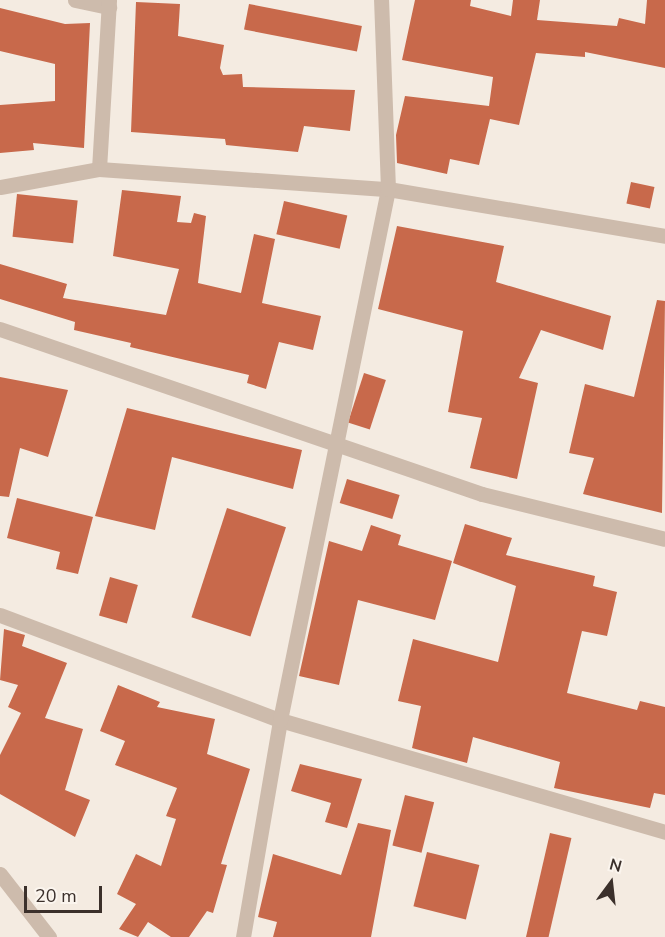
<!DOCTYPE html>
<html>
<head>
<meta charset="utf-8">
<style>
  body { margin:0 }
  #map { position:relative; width:665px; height:937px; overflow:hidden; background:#f4ebe1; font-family:"Nunito Sans",sans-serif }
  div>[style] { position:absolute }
  .building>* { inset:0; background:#c8694b; transform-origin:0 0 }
  .minor>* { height:15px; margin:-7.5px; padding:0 7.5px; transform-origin:7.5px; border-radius:7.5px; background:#cdbbac }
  span { translate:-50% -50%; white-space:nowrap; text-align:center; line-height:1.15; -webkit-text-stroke:5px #fbf5ee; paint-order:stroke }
  .north { position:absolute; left:581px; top:853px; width:60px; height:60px; -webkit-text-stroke:4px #fbf5ee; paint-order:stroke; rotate:15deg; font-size:16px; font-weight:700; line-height:24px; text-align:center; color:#3b302b }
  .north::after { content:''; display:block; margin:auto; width:21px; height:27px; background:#3b302b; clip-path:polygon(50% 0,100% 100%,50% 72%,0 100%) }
  .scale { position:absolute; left:24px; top:886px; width:78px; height:27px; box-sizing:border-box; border:3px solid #3b302b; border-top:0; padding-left:8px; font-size:18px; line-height:21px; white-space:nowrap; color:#3b302b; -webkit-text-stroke:4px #fbf5ee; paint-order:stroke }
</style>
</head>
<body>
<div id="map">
  <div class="building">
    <i style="clip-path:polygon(415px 0,471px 0,470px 6px,511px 16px,513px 0,540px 0,537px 20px,617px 26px,619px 18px,645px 24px,647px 0,665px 0,665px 68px,585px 52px,585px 57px,536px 53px,519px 125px,490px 119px,479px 165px,450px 159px,447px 174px,397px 163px,396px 135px,405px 96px,489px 106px,493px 77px,402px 60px)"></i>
    <i style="clip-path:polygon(136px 2px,180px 4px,178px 36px,224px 45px,220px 68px,223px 75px,242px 74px,243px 87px,355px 90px,350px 131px,304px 126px,298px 152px,226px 145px,225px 139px,131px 132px)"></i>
    <i style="left:249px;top:4px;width:115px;height:26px;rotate:11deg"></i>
    <i style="clip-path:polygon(0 8px,65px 24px,90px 23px,84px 148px,33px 143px,34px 150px,0 153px,0 105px,55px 101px,55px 64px,0 51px)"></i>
    <i style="left:631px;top:182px;width:24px;height:22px;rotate:12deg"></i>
    <i style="clip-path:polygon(122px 190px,181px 196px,177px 222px,191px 223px,194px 213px,206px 216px,198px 283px,241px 293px,254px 234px,275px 239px,262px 303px,321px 316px,313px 350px,279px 342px,266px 389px,247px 383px,249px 375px,130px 347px,131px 343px,74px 330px,75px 322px,0 299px,0 264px,67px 284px,63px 298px,166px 315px,179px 269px,113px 256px)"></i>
    <i style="left:17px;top:194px;width:61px;height:43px;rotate:6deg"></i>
    <i style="left:284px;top:201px;width:65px;height:34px;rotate:13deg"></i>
    <i style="clip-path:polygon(397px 226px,504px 246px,496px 282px,611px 316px,603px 350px,541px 330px,519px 378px,538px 383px,517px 479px,470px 468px,482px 418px,448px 412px,463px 331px,378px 309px)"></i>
    <i style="clip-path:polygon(657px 300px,665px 301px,662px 513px,583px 494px,594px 458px,569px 453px,585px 384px,634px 397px)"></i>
    <i style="left:364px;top:373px;width:23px;height:52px;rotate:18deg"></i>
    <i style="clip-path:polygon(0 377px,68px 390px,48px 457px,20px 448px,9px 497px,0 496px)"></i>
    <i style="clip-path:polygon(127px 408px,302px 450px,293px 489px,172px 457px,155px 530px,95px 516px)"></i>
    <i style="left:347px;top:479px;width:55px;height:25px;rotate:17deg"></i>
    <i style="clip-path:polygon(17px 498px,93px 517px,78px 574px,56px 569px,60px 552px,7px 538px)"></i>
    <i style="left:227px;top:508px;width:62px;height:115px;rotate:18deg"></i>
    <i style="clip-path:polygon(465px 524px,512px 538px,506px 555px,595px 576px,593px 586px,617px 592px,607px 636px,582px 631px,567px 693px,637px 710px,640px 701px,665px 707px,665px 795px,654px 793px,650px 808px,554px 788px,560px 762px,473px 737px,467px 763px,412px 748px,421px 706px,398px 701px,413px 639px,498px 662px,516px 586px,453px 563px)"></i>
    <i style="clip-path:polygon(371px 525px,401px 535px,398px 545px,452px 561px,435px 620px,358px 600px,339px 685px,299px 676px,329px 541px,362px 551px)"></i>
    <i style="left:110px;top:577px;width:29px;height:40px;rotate:16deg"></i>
    <i style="clip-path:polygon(4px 629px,25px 635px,22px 646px,67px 663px,45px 718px,83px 729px,65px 790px,90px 800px,75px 837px,0 794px,0 755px,21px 713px,8px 707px,18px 685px,0 680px)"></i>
    <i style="clip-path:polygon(118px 685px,160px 702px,157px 707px,215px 719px,207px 754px,250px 769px,221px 864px,227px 865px,213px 913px,207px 911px,189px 937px,171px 937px,148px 922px,138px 937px,119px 929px,136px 904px,117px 894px,136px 854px,161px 866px,176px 819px,166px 816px,177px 788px,115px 765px,125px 741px,100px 731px)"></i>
    <i style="clip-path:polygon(300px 764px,362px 779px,347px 828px,325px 822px,331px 803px,291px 791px)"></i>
    <i style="left:405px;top:795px;width:30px;height:52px;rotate:14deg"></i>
    <i style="clip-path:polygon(358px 823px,391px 830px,371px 937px,273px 937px,277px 922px,258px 917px,273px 854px,341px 875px)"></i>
    <i style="left:550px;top:833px;width:22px;height:107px;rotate:13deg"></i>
    <i style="left:427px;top:852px;width:54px;height:56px;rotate:14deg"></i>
  </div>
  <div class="minor">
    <i style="left:75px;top:0;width:35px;rotate:12deg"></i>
    <i style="left:99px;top:169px;width:169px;rotate:-86.6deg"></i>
    <i style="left:0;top:187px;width:101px;rotate:-10.3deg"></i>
    <i style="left:99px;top:169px;width:290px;rotate:4deg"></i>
    <i style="left:388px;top:189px;width:281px;rotate:9.6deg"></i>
    <i style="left:0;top:329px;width:509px;rotate:18.9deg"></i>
    <i style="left:482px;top:494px;width:188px;rotate:13.8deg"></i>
    <i style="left:0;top:615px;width:299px;rotate:20.6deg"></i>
    <i style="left:280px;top:720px;width:401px;rotate:16.2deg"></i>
    <i style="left:0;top:874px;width:80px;rotate:52.1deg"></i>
    <i style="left:243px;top:937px;width:220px;rotate:-80.3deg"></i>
    <i style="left:280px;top:720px;width:542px;rotate:-78.5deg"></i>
    <i style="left:388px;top:189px;width:189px;rotate:-92.1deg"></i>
  </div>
  <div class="north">N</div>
  <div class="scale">20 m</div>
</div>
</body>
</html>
